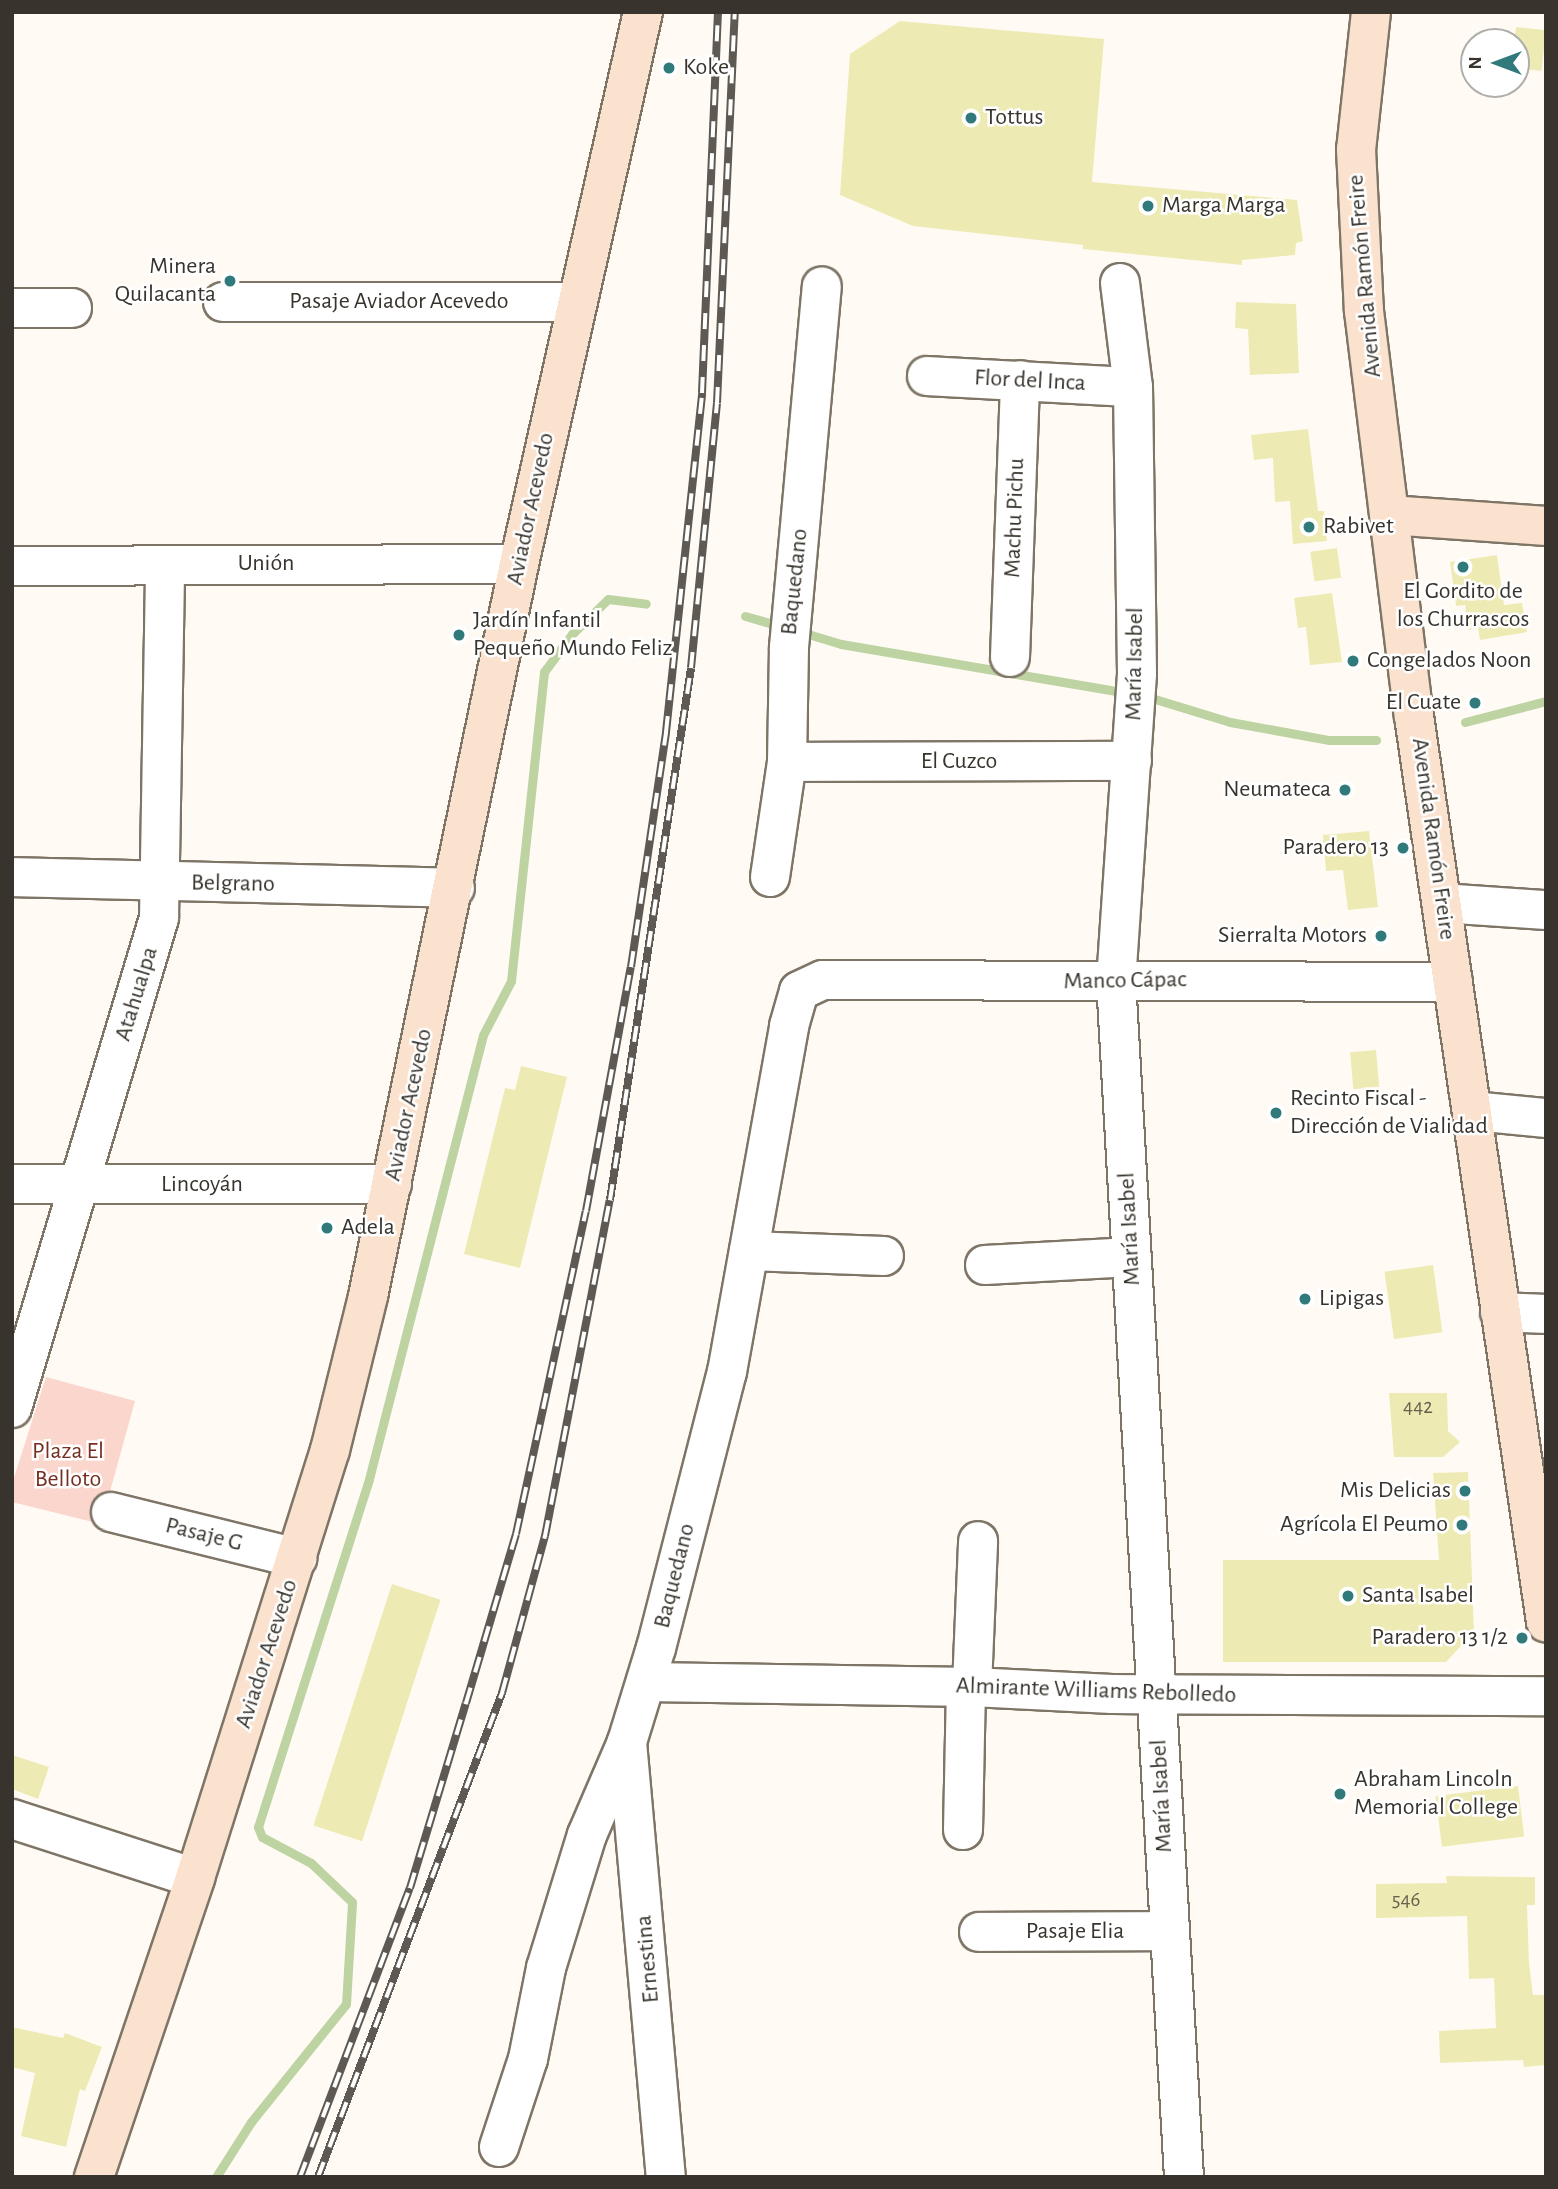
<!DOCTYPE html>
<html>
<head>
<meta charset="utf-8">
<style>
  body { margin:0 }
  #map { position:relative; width:1558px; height:2189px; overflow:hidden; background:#fffbf4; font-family:"Alegreya Sans",sans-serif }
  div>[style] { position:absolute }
  .green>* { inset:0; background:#fad6cd }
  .stream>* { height:9px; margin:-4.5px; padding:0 4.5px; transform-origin:4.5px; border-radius:4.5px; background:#bed3a2 }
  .building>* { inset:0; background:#eeeab3; transform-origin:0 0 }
  .roads { filter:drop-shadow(2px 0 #7e7566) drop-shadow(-2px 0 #7e7566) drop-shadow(0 2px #7e7566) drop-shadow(0 -2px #7e7566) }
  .minor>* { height:38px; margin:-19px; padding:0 19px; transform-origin:19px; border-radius:19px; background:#fff }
  .major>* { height:38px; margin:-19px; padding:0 19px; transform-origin:19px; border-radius:19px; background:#fbe2cf }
  .rail>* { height:8px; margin-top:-4px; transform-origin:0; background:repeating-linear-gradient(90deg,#fff 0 16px,#5e5a53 0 32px); box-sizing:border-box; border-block:2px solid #5e5a53 }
  .dots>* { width:19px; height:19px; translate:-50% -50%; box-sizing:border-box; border:4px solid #fff; border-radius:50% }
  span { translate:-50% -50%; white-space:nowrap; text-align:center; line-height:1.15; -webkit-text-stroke:5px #fff; paint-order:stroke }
  .number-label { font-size:21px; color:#66624e }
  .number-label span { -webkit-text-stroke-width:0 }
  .poi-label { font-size:24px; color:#38342d }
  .left { translate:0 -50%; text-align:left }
  .right { translate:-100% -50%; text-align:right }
  .street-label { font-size:24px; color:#38342d }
  .park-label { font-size:24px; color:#742f20 }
  .frame { position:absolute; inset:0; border:14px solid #38342d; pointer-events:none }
  .north { position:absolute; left:1460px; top:28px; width:70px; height:70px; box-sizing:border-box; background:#fff; border:2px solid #afaeab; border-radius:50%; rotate:270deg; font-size:19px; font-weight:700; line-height:28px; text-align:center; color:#38342d }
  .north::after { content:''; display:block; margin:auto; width:24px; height:32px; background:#317a7b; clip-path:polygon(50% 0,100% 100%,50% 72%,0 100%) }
</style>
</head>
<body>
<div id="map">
  <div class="green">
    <i style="clip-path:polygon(46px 1377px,135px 1401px,101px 1524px,12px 1502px,12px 1484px)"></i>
  </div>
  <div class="stream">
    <i style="left:745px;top:616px;width:37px;rotate:16deg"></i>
    <i style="left:798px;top:631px;width:45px;rotate:16.8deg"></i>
    <i style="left:841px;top:644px;width:291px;rotate:9.7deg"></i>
    <i style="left:1145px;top:696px;width:89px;rotate:17deg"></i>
    <i style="left:1230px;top:722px;width:101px;rotate:10.3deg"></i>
    <i style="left:1329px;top:740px;width:47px"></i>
    <i style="left:1465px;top:722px;width:84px;rotate:-14.5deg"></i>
    <i style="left:216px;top:2177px;width:65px;rotate:-57.5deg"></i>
    <i style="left:251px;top:2122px;width:151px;rotate:-51.2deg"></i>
    <i style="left:346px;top:2004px;width:102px;rotate:-86.6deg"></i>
    <i style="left:352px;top:1902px;width:57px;rotate:-136.4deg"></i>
    <i style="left:311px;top:1863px;width:55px;rotate:-152deg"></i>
    <i style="left:262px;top:1837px;width:11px;rotate:-112deg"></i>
    <i style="left:258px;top:1827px;width:365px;rotate:-72.3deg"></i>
    <i style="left:369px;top:1479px;width:458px;rotate:-75.6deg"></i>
    <i style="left:483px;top:1035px;width:61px;rotate:-62.6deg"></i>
    <i style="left:511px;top:981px;width:311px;rotate:-83.9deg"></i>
    <i style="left:544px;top:672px;width:47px;rotate:-53.6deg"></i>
    <i style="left:572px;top:634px;width:50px;rotate:-44.2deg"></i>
    <i style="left:608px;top:599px;width:38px;rotate:7deg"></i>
  </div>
  <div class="building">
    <i style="clip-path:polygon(900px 21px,1104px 39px,1092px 182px,1297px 200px,1303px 241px,1296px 243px,1295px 255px,1242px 260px,1242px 265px,1083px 249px,1083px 245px,913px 226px,840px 195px,850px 54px)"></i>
    <i style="left:1516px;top:27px;width:30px;height:41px;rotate:6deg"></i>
    <i style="clip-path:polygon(1236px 302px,1296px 304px,1299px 373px,1250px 375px,1248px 329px,1235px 328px)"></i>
    <i style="clip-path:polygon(1308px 429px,1318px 511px,1324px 511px,1327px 541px,1293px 544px,1290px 501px,1275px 502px,1273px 458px,1254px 460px,1251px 435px)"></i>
    <i style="left:1337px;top:548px;width:30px;height:27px;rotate:82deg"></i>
    <i style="clip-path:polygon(1497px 555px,1504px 605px,1522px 603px,1527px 632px,1480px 640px,1478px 628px,1469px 630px,1465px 605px,1456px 606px,1450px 562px)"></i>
    <i style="clip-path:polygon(1332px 593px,1342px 662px,1310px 665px,1306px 627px,1298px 628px,1294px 598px)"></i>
    <i style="clip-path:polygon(1369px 831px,1378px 907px,1348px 910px,1343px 870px,1326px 871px,1323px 835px)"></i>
    <i style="left:1376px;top:1050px;width:37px;height:26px;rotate:85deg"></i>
    <i style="clip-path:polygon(521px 1066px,567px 1077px,520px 1268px,464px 1254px,505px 1088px,515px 1090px)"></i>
    <i style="left:1433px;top:1265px;width:68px;height:49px;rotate:82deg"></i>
    <i style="clip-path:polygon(1389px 1393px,1447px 1393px,1448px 1431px,1460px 1442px,1443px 1457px,1394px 1457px)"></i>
    <i style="clip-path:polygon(1468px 1472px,1474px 1632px,1446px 1662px,1223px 1662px,1223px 1560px,1439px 1560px,1433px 1473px)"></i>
    <i style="left:392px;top:1584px;width:51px;height:254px;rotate:18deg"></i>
    <i style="clip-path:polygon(12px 1755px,49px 1767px,38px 1799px,12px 1789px)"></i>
    <i style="left:1518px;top:1786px;width:51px;height:83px;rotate:83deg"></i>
    <i style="clip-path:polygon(1446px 1876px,1535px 1877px,1535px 1905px,1527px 1905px,1529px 1963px,1533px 1995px,1546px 1995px,1546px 2065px,1524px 2067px,1523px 2060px,1440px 2063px,1439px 2031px,1496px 2028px,1494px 1978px,1469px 1979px,1467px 1916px,1376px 1918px,1376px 1884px,1447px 1883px)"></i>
    <i style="clip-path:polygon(12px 2027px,63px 2038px,65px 2033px,102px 2047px,85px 2091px,80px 2089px,66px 2147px,21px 2136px,35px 2073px,12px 2067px)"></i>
  </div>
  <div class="roads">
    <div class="minor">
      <i style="left:1120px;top:283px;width:105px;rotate:82.9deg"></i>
      <i style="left:1133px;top:387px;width:287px;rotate:89.2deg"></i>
      <i style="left:1137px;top:674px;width:307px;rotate:93.9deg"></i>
      <i style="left:1116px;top:980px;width:1199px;rotate:86.75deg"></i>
      <i style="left:223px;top:302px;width:352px"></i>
      <i style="left:12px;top:308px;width:60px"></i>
      <i style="left:927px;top:376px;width:206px;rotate:3.1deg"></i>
      <i style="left:12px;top:566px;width:507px;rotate:-0.23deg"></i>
      <i style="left:1010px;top:657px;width:277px;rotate:-87.9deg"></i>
      <i style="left:787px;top:762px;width:345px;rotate:-0.2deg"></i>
      <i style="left:12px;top:877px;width:443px;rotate:1.4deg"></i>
      <i style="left:770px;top:877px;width:116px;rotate:-81.6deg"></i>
      <i style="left:787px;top:762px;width:115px;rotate:-89deg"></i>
      <i style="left:789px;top:647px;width:362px;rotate:-84.8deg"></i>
      <i style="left:1442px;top:903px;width:104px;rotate:3.9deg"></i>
      <i style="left:1473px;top:1111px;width:73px;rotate:5.5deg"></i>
      <i style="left:12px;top:1184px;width:380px"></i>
      <i style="left:749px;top:1251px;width:135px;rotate:2.1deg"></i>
      <i style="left:985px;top:1265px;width:147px;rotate:-3.1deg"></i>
      <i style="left:1500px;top:1312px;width:46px;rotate:2.5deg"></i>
      <i style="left:12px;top:1408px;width:512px;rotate:-73.3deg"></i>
      <i style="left:159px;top:918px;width:353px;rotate:-89deg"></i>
      <i style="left:111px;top:1512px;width:192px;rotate:13.9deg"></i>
      <i style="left:647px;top:1682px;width:325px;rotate:0.9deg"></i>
      <i style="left:972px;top:1687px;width:140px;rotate:2.9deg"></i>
      <i style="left:1112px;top:1694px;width:434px;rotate:0.3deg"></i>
      <i style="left:972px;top:1687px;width:146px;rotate:-87.6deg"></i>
      <i style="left:627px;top:1742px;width:437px;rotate:84.9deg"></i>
      <i style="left:12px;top:1819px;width:192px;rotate:17.9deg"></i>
      <i style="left:963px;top:1830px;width:143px;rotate:-88.8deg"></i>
      <i style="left:979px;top:1932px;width:191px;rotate:-0.3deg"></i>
      <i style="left:499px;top:2147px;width:93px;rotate:-71.8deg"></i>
      <i style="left:528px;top:2059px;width:93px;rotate:-78.8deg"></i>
      <i style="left:546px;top:1968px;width:139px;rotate:-72.9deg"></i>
      <i style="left:587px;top:1835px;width:101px;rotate:-66.7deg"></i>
      <i style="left:627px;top:1742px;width:98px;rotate:-72.9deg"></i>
      <i style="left:656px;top:1648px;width:285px;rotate:-75.6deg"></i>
      <i style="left:727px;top:1372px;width:352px;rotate:-79.8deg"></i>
      <i style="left:789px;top:1026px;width:36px;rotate:-74deg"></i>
      <i style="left:799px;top:991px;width:26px;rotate:-25deg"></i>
      <i style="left:823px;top:980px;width:630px;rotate:0.18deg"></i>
    </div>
    <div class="major">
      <i style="left:1371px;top:12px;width:138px;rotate:96.2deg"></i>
      <i style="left:1356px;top:149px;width:162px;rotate:87.2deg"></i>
      <i style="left:1364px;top:311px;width:408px;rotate:83deg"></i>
      <i style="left:1414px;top:716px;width:916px;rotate:81.71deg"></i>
      <i style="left:1390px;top:515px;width:156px;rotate:4deg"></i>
      <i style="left:94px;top:2177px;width:316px;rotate:-71.3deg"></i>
      <i style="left:195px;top:1878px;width:449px;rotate:-72.5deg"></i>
      <i style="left:330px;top:1450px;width:159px;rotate:-76.1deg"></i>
      <i style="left:368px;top:1296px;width:747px;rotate:-78.34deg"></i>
      <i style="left:519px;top:564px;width:566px;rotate:-77.34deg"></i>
    </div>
  </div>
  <div class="rail">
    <i style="left:300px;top:2177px;width:309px;rotate:-69.2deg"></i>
    <i style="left:410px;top:1888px;width:193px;rotate:-73.2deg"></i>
    <i style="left:466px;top:1703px;width:176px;rotate:-73.5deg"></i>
    <i style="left:516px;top:1534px;width:330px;rotate:-77.8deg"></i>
    <i style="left:586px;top:1211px;width:248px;rotate:-79.6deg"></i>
    <i style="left:631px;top:967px;width:238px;rotate:-81.5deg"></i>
    <i style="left:666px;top:732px;width:341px;rotate:-83.9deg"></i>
    <i style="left:702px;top:393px;width:381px;rotate:-87.6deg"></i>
    <i style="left:318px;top:2177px;width:518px;rotate:-69.18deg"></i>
    <i style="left:502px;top:1693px;width:163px;rotate:-74.7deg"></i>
    <i style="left:545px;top:1536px;width:342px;rotate:-79.1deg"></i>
    <i style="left:610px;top:1200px;width:538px;rotate:-81.34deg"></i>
    <i style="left:691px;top:668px;width:266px;rotate:-84.4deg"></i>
    <i style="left:717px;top:403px;width:391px;rotate:-87.4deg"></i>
  </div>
  <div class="dots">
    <i style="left:669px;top:68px;background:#317a7b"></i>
    <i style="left:971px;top:118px;background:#317a7b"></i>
    <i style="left:1148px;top:206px;background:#317a7b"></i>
    <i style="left:230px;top:281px;background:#317a7b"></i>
    <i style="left:1309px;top:527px;background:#317a7b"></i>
    <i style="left:1463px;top:567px;background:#317a7b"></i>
    <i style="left:459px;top:635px;background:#317a7b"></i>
    <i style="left:1353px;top:661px;background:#317a7b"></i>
    <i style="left:1475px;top:703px;background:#317a7b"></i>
    <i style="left:1345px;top:790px;background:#317a7b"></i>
    <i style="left:1403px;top:848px;background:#317a7b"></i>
    <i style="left:1381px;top:936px;background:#317a7b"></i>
    <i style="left:1276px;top:1113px;background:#317a7b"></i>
    <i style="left:327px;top:1228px;background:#317a7b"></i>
    <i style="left:1305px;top:1299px;background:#317a7b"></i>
    <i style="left:1465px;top:1491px;background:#317a7b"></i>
    <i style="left:1462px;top:1525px;background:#317a7b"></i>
    <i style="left:1348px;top:1596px;background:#317a7b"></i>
    <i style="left:1522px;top:1638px;background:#317a7b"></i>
    <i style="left:1340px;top:1794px;background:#317a7b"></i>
  </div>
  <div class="number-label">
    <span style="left:1418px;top:1407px">442</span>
    <span style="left:1406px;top:1900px">546</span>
  </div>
  <div class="poi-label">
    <span class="left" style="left:683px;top:68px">Koke</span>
    <span class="left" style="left:985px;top:118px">Tottus</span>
    <span class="left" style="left:1162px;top:206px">Marga Marga</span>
    <span class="right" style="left:216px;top:281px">Minera<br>Quilacanta</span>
    <span class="left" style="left:1323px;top:527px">Rabivet</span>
    <span style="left:1463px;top:606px">El Gordito de<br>los Churrascos</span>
    <span class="left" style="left:473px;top:635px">Jardín Infantil<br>Pequeño Mundo Feliz</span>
    <span class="left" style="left:1367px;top:661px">Congelados Noon</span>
    <span class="right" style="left:1461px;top:703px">El Cuate</span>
    <span class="right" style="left:1331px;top:790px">Neumateca</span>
    <span class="right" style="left:1389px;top:848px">Paradero 13</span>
    <span class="right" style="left:1367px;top:936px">Sierralta Motors</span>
    <span class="left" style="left:1290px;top:1113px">Recinto Fiscal -<br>Dirección de Vialidad</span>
    <span class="left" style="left:341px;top:1228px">Adela</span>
    <span class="left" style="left:1319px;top:1299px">Lipigas</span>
    <span class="right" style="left:1451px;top:1491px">Mis Delicias</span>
    <span class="right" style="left:1448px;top:1525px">Agrícola El Peumo</span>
    <span class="left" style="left:1362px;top:1596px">Santa Isabel</span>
    <span class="right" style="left:1508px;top:1638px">Paradero 13 1/2</span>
    <span class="left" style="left:1354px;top:1794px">Abraham Lincoln<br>Memorial College</span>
  </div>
  <div class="street-label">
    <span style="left:1365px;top:276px;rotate:-95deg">Avenida Ramón Freire</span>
    <span style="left:399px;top:302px">Pasaje Aviador Acevedo</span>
    <span style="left:1030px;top:381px;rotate:3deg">Flor del Inca</span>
    <span style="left:531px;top:509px;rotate:-78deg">Aviador Acevedo</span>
    <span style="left:1015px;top:518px;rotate:-88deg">Machu Pichu</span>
    <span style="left:266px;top:564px">Unión</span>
    <span style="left:795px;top:582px;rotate:-84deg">Baquedano</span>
    <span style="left:1135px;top:664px;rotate:-89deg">María Isabel</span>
    <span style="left:959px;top:762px">El Cuzco</span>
    <span style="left:1433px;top:839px;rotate:82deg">Avenida Ramón Freire</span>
    <span style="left:233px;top:884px;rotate:1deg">Belgrano</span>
    <span style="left:1125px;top:981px;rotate:-1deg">Manco Cápac</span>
    <span style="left:137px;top:994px;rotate:-73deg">Atahualpa</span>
    <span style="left:409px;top:1105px;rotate:-78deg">Aviador Acevedo</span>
    <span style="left:202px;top:1185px">Lincoyán</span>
    <span style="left:1130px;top:1229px;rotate:-93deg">María Isabel</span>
    <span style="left:204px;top:1535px;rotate:14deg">Pasaje G</span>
    <span style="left:675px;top:1576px;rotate:-76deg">Baquedano</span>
    <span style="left:267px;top:1654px;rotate:-72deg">Aviador Acevedo</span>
    <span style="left:1096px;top:1691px;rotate:2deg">Almirante Williams Rebolledo</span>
    <span style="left:1162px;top:1796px;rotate:-93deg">María Isabel</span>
    <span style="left:1075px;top:1932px">Pasaje Elia</span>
    <span style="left:648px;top:1959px;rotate:-95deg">Ernestina</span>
  </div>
  <div class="park-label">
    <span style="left:68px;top:1466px">Plaza El<br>Belloto</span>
  </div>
  <div class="frame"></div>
  <div class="north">N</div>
</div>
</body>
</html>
